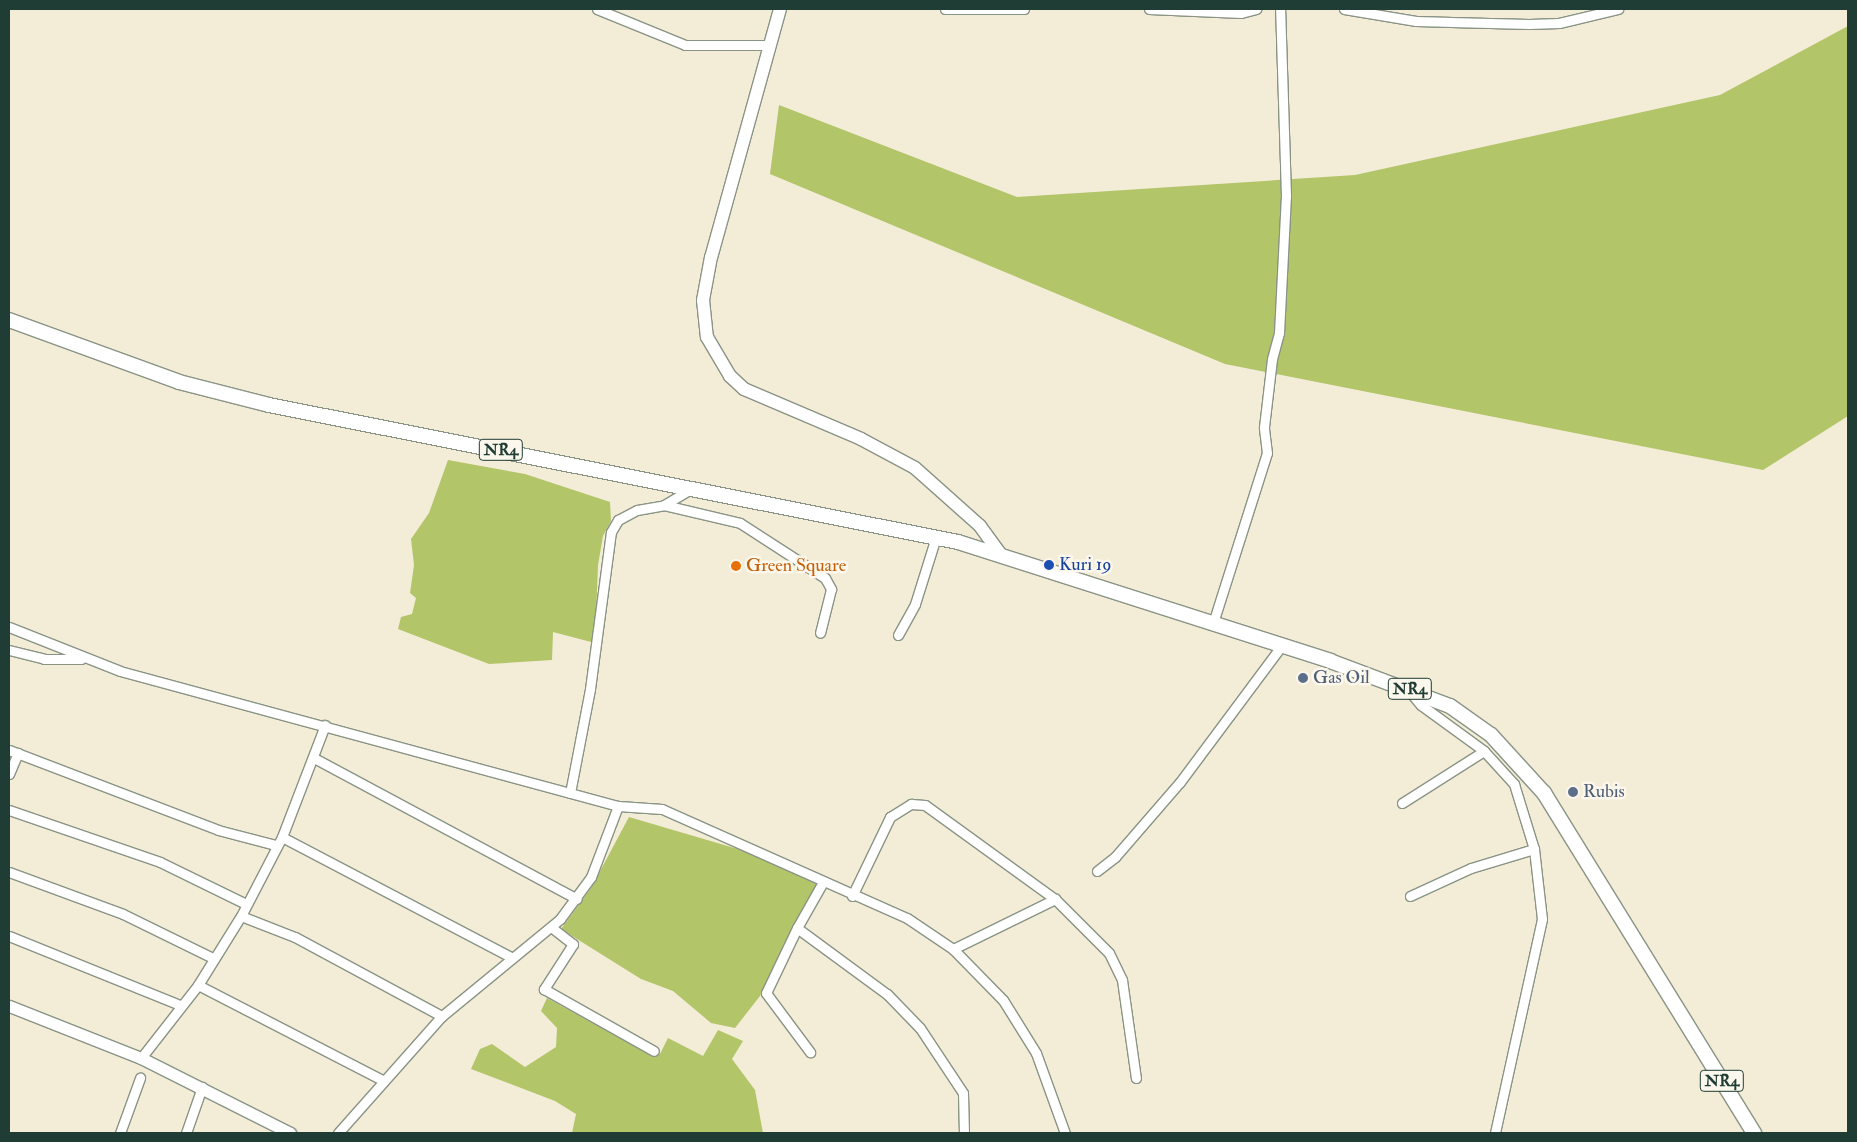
<!DOCTYPE html>
<html>
<head>
<meta charset="utf-8">
<style>
  body { margin:0 }
  #map { position:relative; width:1857px; height:1142px; overflow:hidden; background:#f3ecd6; font-family:"IM FELL Double Pica",serif }
  div>[style] { position:absolute }
  .green>* { inset:0; background:#b2c569 }
  .roads { filter:drop-shadow(1px 0 #899485) drop-shadow(-1px 0 #899485) drop-shadow(0 1px #899485) drop-shadow(0 -1px #899485) }
  .minor>* { height:9px; margin:-4.5px; padding:0 4.5px; transform-origin:4.5px; border-radius:4.5px; background:#fff }
  .tertiary>* { height:11px; margin:-5.5px; padding:0 5.5px; transform-origin:5.5px; border-radius:5.5px; background:#fff }
  .secondary>* { height:12px; margin:-6px; padding:0 6px; transform-origin:6px; border-radius:6px; background:#fff }
  .trunk>* { height:14px; margin:-7px; padding:0 7px; transform-origin:7px; border-radius:7px; background:#fff }
  .dots>* { width:14px; height:14px; translate:-50% -50%; box-sizing:border-box; border:2px solid #fbf7ec; border-radius:50% }
  span { translate:-50% -50%; white-space:nowrap; text-align:center; line-height:1.15; -webkit-text-stroke:5px #fbf7ec; paint-order:stroke }
  .shield-label span { padding:1px 4px; background:#fbf7ec; border:1px solid; border-radius:4px; -webkit-text-stroke-width:0 }
  .shield-label { font-size:16px; color:#1f3d34; font-weight:700 }
  .transit-label { font-size:18px; color:#164399 }
  .left { translate:0 -50%; text-align:left }
  .food-label { font-size:18px; color:#c56008 }
  .service-label { font-size:18px; color:#4e5e75 }
  .frame { position:absolute; inset:0; border:10px solid #1f3d34; pointer-events:none }
</style>
</head>
<body>
<div id="map">
  <div class="green">
    <i style="clip-path:polygon(1848px 26px,1848px 416px,1763px 470px,1225px 364px,770px 174px,779px 105px,1017px 197px,1355px 175px,1720px 95px)"></i>
    <i style="clip-path:polygon(448px 460px,525px 474px,610px 502px,611px 521px,603px 536px,598px 565px,595px 643px,553px 632px,552px 660px,489px 664px,398px 629px,401px 617px,412px 614px,416px 598px,410px 593px,414px 565px,411px 539px,429px 513px)"></i>
    <i style="clip-path:polygon(629px 817px,765px 857px,818px 885px,760px 996px,735px 1028px,711px 1023px,673px 991px,641px 979px,561px 929px,591px 888px)"></i>
    <i style="clip-path:polygon(547px 998px,649px 1054px,660px 1054px,668px 1038px,703px 1056px,718px 1030px,743px 1041px,732px 1059px,755px 1090px,763px 1133px,572px 1133px,576px 1114px,555px 1101px,471px 1069px,480px 1049px,492px 1044px,525px 1067px,556px 1047px,557px 1028px,541px 1011px)"></i>
  </div>
  <div class="roads">
    <div class="minor">
      <i style="left:597px;top:9px;width:95px;rotate:22.2deg"></i>
      <i style="left:685px;top:45px;width:83px"></i>
      <i style="left:945px;top:9px;width:79px"></i>
      <i style="left:1149px;top:9px;width:92px;rotate:2.5deg"></i>
      <i style="left:1241px;top:13px;width:16px;rotate:-15deg"></i>
      <i style="left:1344px;top:9px;width:73px;rotate:9.5deg"></i>
      <i style="left:1416px;top:21px;width:113px;rotate:1.5deg"></i>
      <i style="left:1529px;top:24px;width:30px;rotate:-2deg"></i>
      <i style="left:1559px;top:23px;width:61px;rotate:-13.3deg"></i>
      <i style="left:664px;top:505px;width:78px;rotate:13.3deg"></i>
      <i style="left:740px;top:523px;width:101px;rotate:32.9deg"></i>
      <i style="left:825px;top:578px;width:13px;rotate:61deg"></i>
      <i style="left:831px;top:589px;width:45px;rotate:104deg"></i>
      <i style="left:1213px;top:623px;width:178px;rotate:-72.4deg"></i>
      <i style="left:1267px;top:453px;width:26px;rotate:-97deg"></i>
      <i style="left:1264px;top:427px;width:68px;rotate:-83.3deg"></i>
      <i style="left:1272px;top:359px;width:27px;rotate:-75deg"></i>
      <i style="left:1279px;top:333px;width:137px;rotate:-87.1deg"></i>
      <i style="left:1286px;top:196px;width:187px;rotate:-91.8deg"></i>
      <i style="left:9px;top:627px;width:119px;rotate:21.6deg"></i>
      <i style="left:120px;top:671px;width:516px;rotate:15.17deg"></i>
      <i style="left:618px;top:806px;width:44px;rotate:3.9deg"></i>
      <i style="left:662px;top:809px;width:268px;rotate:24deg"></i>
      <i style="left:907px;top:918px;width:55px;rotate:34deg"></i>
      <i style="left:953px;top:949px;width:71px;rotate:45.6deg"></i>
      <i style="left:1003px;top:1000px;width:62px;rotate:58.1deg"></i>
      <i style="left:1036px;top:1053px;width:85px;rotate:70.1deg"></i>
      <i style="left:898px;top:635px;width:35px;rotate:-61deg"></i>
      <i style="left:915px;top:604px;width:70px;rotate:-72.6deg"></i>
      <i style="left:9px;top:650px;width:36px;rotate:14deg"></i>
      <i style="left:44px;top:659px;width:37px"></i>
      <i style="left:1410px;top:692px;width:17px;rotate:50deg"></i>
      <i style="left:1421px;top:705px;width:78px;rotate:36.1deg"></i>
      <i style="left:1484px;top:751px;width:45px;rotate:47.7deg"></i>
      <i style="left:1514px;top:784px;width:68px;rotate:72.9deg"></i>
      <i style="left:1534px;top:849px;width:70px;rotate:83.5deg"></i>
      <i style="left:1542px;top:919px;width:219px;rotate:102.4deg"></i>
      <i style="left:9px;top:750px;width:224px;rotate:20.9deg"></i>
      <i style="left:218px;top:830px;width:60px;rotate:14.5deg"></i>
      <i style="left:314px;top:758px;width:298px;rotate:28.2deg"></i>
      <i style="left:9px;top:774px;width:23px;rotate:-67deg"></i>
      <i style="left:570px;top:793px;width:106px;rotate:-79.1deg"></i>
      <i style="left:590px;top:689px;width:158px;rotate:-82.4deg"></i>
      <i style="left:611px;top:532px;width:14px;rotate:-60deg"></i>
      <i style="left:618px;top:520px;width:21px;rotate:-28deg"></i>
      <i style="left:637px;top:510px;width:27px;rotate:-10deg"></i>
      <i style="left:664px;top:505px;width:26px;rotate:-31deg"></i>
      <i style="left:1402px;top:803px;width:97px;rotate:-32.4deg"></i>
      <i style="left:9px;top:810px;width:160px;rotate:19deg"></i>
      <i style="left:160px;top:862px;width:96px;rotate:26deg"></i>
      <i style="left:282px;top:837px;width:260px;rotate:27.7deg"></i>
      <i style="left:1097px;top:871px;width:23px;rotate:-38deg"></i>
      <i style="left:1115px;top:857px;width:99px;rotate:-49.1deg"></i>
      <i style="left:1180px;top:782px;width:171px;rotate:-53.3deg"></i>
      <i style="left:9px;top:872px;width:121px;rotate:20.2deg"></i>
      <i style="left:123px;top:914px;width:100px;rotate:26.1deg"></i>
      <i style="left:823px;top:882px;width:53px;rotate:119.5deg"></i>
      <i style="left:797px;top:928px;width:112px;rotate:36.3deg"></i>
      <i style="left:887px;top:994px;width:47px;rotate:45.9deg"></i>
      <i style="left:920px;top:1028px;width:78px;rotate:56.5deg"></i>
      <i style="left:963px;top:1093px;width:40px;rotate:88.6deg"></i>
      <i style="left:852px;top:896px;width:88px;rotate:-64.3deg"></i>
      <i style="left:890px;top:817px;width:25px;rotate:-32deg"></i>
      <i style="left:911px;top:804px;width:14px;rotate:4deg"></i>
      <i style="left:925px;top:805px;width:160px;rotate:35.9deg"></i>
      <i style="left:1055px;top:899px;width:76px;rotate:45deg"></i>
      <i style="left:1109px;top:953px;width:30px;rotate:64deg"></i>
      <i style="left:1122px;top:980px;width:99px;rotate:81.9deg"></i>
      <i style="left:1410px;top:896px;width:67px;rotate:-24.7deg"></i>
      <i style="left:1471px;top:868px;width:66px;rotate:-16.8deg"></i>
      <i style="left:241px;top:916px;width:58px;rotate:21.3deg"></i>
      <i style="left:295px;top:937px;width:167px;rotate:28.3deg"></i>
      <i style="left:551px;top:927px;width:28px;rotate:38deg"></i>
      <i style="left:573px;top:944px;width:54px;rotate:122.8deg"></i>
      <i style="left:544px;top:989px;width:126px;rotate:29.4deg"></i>
      <i style="left:797px;top:928px;width:72px;rotate:115.5deg"></i>
      <i style="left:766px;top:993px;width:74px;rotate:53.3deg"></i>
      <i style="left:9px;top:936px;width:184px;rotate:22deg"></i>
      <i style="left:953px;top:949px;width:114px;rotate:-26.1deg"></i>
      <i style="left:198px;top:985px;width:209px;rotate:27.3deg"></i>
      <i style="left:141px;top:1058px;width:93px;rotate:-52deg"></i>
      <i style="left:198px;top:985px;width:81px;rotate:-58.1deg"></i>
      <i style="left:241px;top:916px;width:89px;rotate:-62.6deg"></i>
      <i style="left:282px;top:837px;width:120px;rotate:-69deg"></i>
      <i style="left:120px;top:1133px;width:59px;rotate:-70deg"></i>
      <i style="left:186px;top:1133px;width:49px;rotate:-70.8deg"></i>
      <i style="left:338px;top:1133px;width:157px;rotate:-48.4deg"></i>
      <i style="left:442px;top:1016px;width:153px;rotate:-39.4deg"></i>
      <i style="left:560px;top:919px;width:52px;rotate:-53.6deg"></i>
      <i style="left:591px;top:877px;width:76px;rotate:-69.2deg"></i>
    </div>
    <div class="tertiary">
      <i style="left:9px;top:1006px;width:142px;rotate:21.5deg"></i>
      <i style="left:141px;top:1058px;width:167px;rotate:26.7deg"></i>
    </div>
    <div class="secondary">
      <i style="left:780px;top:9px;width:257px;rotate:105.5deg"></i>
      <i style="left:711px;top:257px;width:44px;rotate:100.5deg"></i>
      <i style="left:703px;top:300px;width:37px;rotate:84deg"></i>
      <i style="left:707px;top:337px;width:45px;rotate:59.5deg"></i>
      <i style="left:730px;top:376px;width:19px;rotate:43deg"></i>
      <i style="left:744px;top:389px;width:127px;rotate:23.1deg"></i>
      <i style="left:861px;top:439px;width:61px;rotate:28.2deg"></i>
      <i style="left:915px;top:468px;width:87px;rotate:41.7deg"></i>
      <i style="left:980px;top:526px;width:36px;rotate:54deg"></i>
    </div>
    <div class="trunk">
      <i style="left:9px;top:320px;width:181px;rotate:20deg"></i>
      <i style="left:179px;top:382px;width:93px;rotate:14.3deg"></i>
      <i style="left:269px;top:405px;width:702px;rotate:11.25deg"></i>
      <i style="left:958px;top:542px;width:391px;rotate:17.7deg"></i>
      <i style="left:1330px;top:661px;width:128px;rotate:20.6deg"></i>
      <i style="left:1450px;top:706px;width:50px;rotate:35.3deg"></i>
      <i style="left:1491px;top:735px;width:79px;rotate:47.6deg"></i>
      <i style="left:1544px;top:793px;width:400px;rotate:58.3deg"></i>
    </div>
  </div>
  <div class="dots">
    <i style="left:1049px;top:565px;background:#1a4fb4"></i>
    <i style="left:736px;top:566px;background:#e8710a"></i>
    <i style="left:1303px;top:678px;background:#5c6f8a"></i>
    <i style="left:1573px;top:792px;background:#5c6f8a"></i>
  </div>
  <div class="shield-label">
    <span style="left:501px;top:450px">NR4</span>
    <span style="left:1410px;top:689px">NR4</span>
    <span style="left:1722px;top:1081px">NR4</span>
  </div>
  <div class="transit-label">
    <span class="left" style="left:1059px;top:565px">Kuri 19</span>
  </div>
  <div class="food-label">
    <span class="left" style="left:746px;top:566px">Green Square</span>
  </div>
  <div class="service-label">
    <span class="left" style="left:1313px;top:678px">Gas Oil</span>
    <span class="left" style="left:1583px;top:792px">Rubis</span>
  </div>
  <div class="frame"></div>
</div>
</body>
</html>
